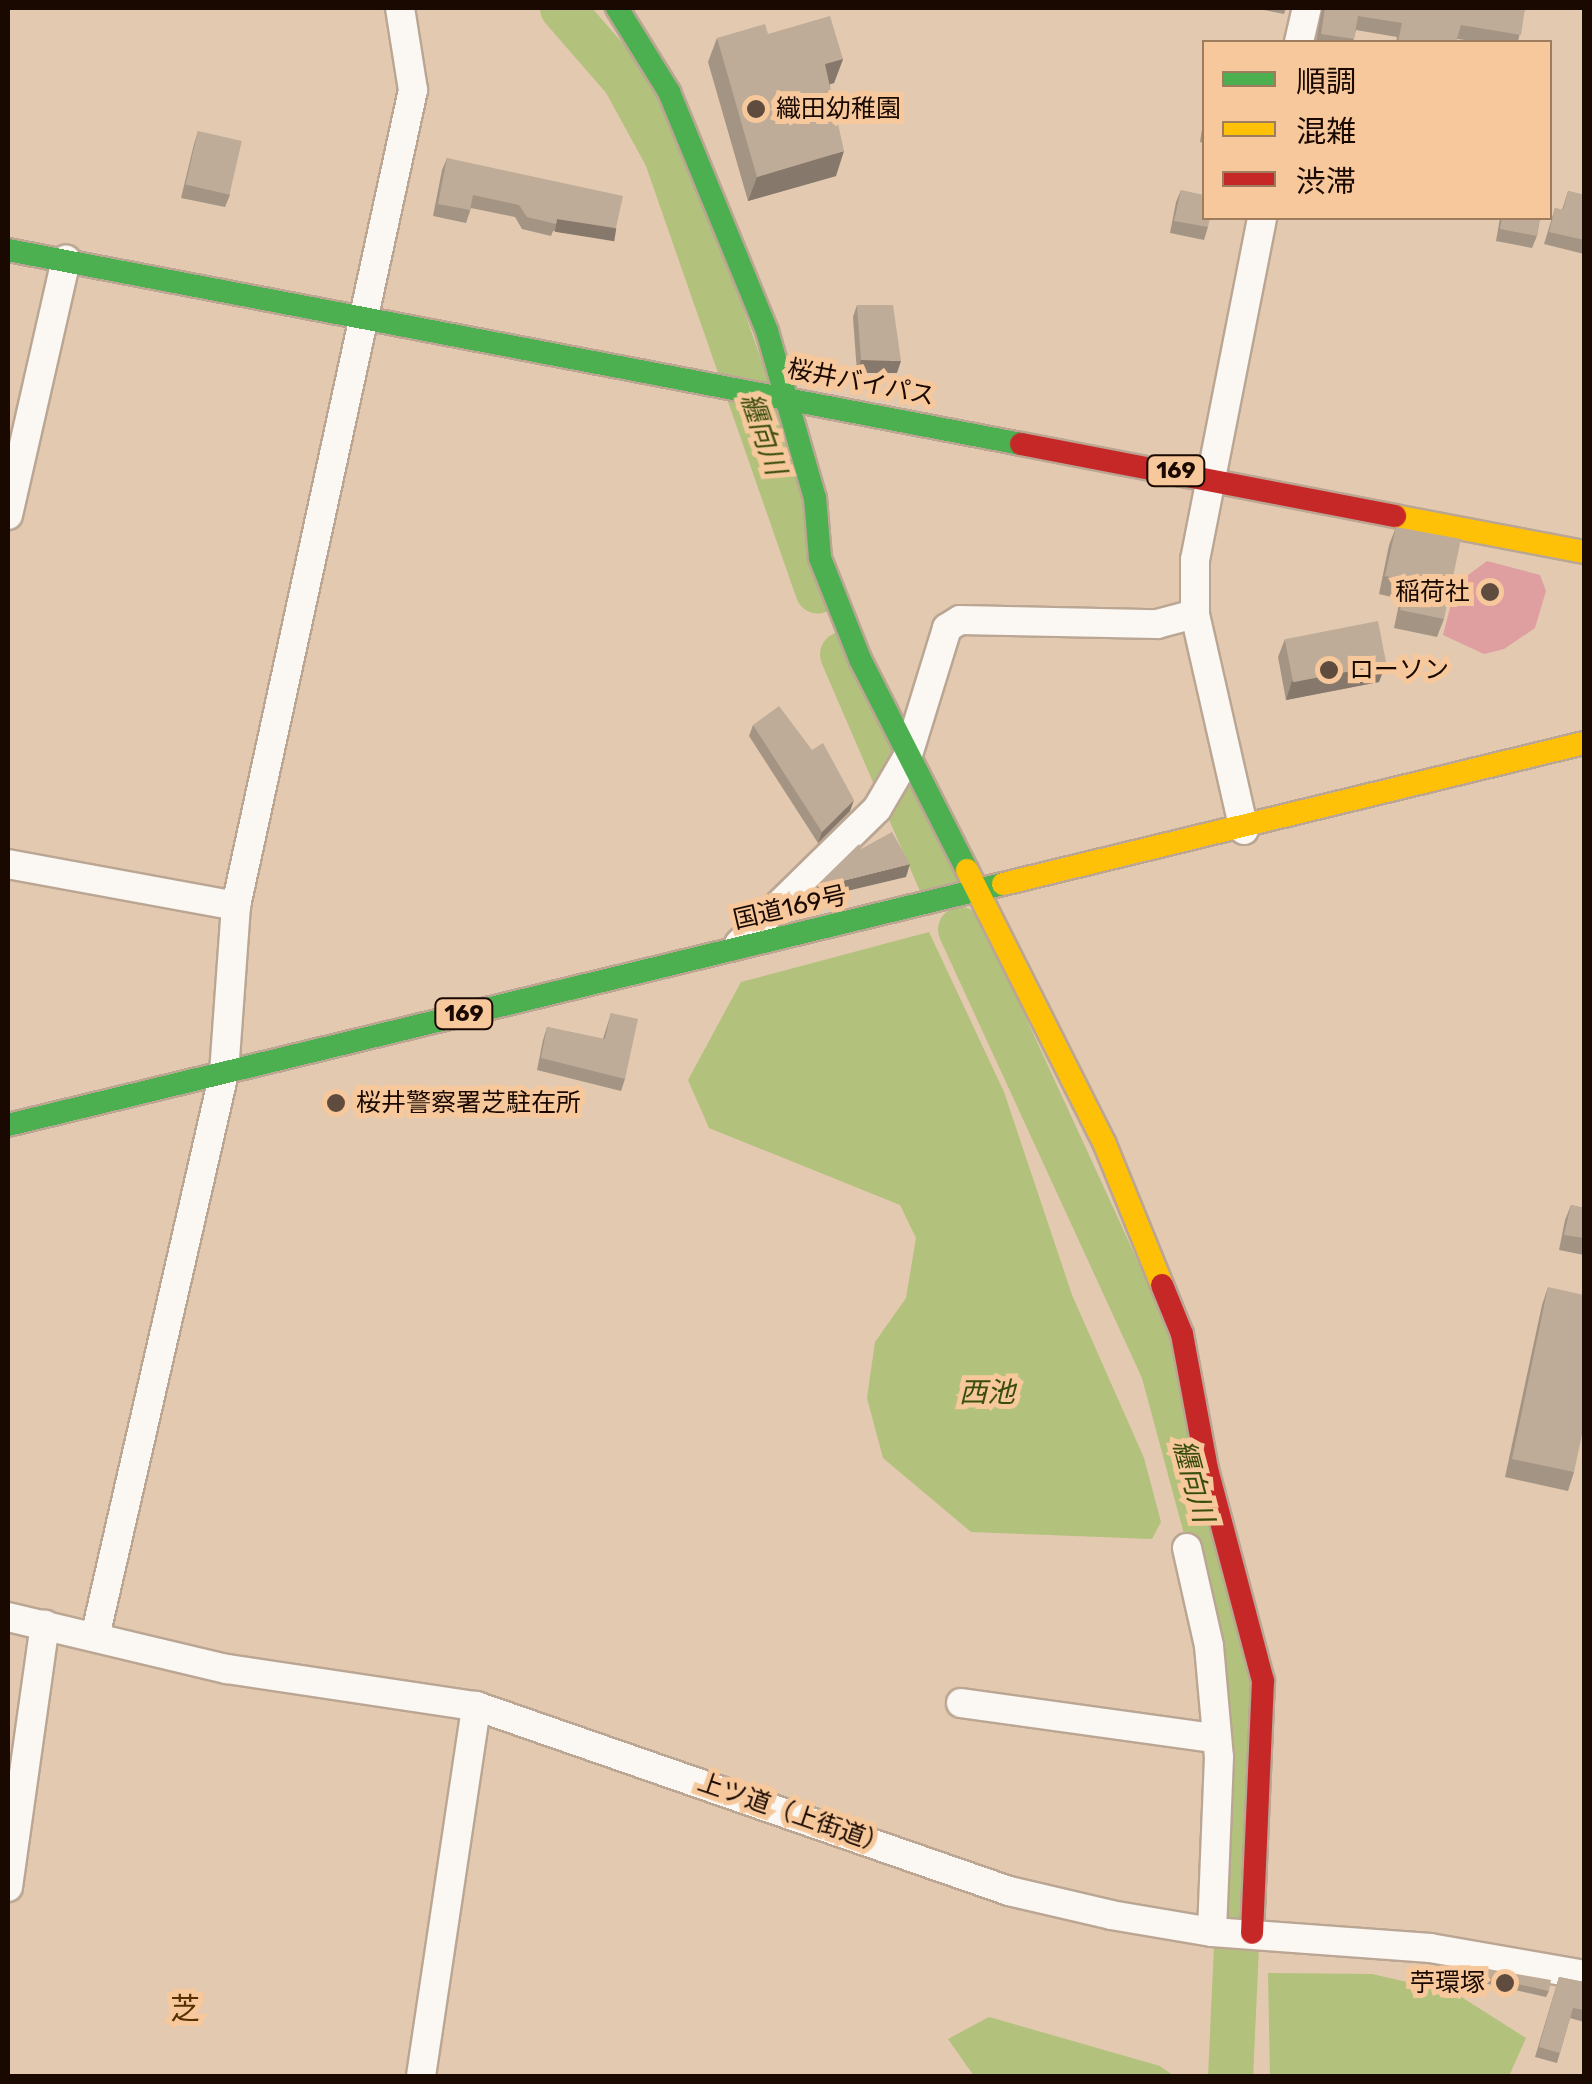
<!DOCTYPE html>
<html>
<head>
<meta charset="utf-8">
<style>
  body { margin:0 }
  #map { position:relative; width:1592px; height:2084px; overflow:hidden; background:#e2c9b0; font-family:Rubik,"Noto Sans JP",sans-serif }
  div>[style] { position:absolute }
  .forest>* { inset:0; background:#df9fa1 }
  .water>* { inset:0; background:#b2c17c }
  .river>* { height:45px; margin:-22.5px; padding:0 22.5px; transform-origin:22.5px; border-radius:22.5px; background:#b2c17c }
  .roads { filter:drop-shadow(2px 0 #baa693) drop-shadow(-2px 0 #baa693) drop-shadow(0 2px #baa693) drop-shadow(0 -2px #baa693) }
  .street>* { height:28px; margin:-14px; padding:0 14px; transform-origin:14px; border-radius:14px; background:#fbf7f3 }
  .fast>* { height:22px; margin:-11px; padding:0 11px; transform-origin:11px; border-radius:11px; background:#4caf50 }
  .slow>* { height:22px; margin:-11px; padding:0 11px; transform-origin:11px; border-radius:11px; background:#ffc107 }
  .jam>* { height:22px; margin:-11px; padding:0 11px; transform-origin:11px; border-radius:11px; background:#c62828 }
  .wall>* { inset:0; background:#a49483 }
  .shaded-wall>* { inset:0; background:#86786a; transform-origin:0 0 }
  .building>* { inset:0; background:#bfac98; transform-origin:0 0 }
  .dots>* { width:28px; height:28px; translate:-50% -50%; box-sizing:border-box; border:5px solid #f6c89c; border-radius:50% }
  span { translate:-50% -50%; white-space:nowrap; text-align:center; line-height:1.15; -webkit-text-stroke:10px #f6c89c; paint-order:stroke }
  .shield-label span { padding:2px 8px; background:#f6c89c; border:2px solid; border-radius:8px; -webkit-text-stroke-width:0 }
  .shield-label { font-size:22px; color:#190900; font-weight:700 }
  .poi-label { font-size:25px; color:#190900 }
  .left { translate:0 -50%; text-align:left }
  .right { translate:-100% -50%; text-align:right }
  .street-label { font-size:25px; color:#190900 }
  .water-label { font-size:28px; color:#3a4d0d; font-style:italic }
  .quarter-label { font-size:30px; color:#553000 }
  .frame { position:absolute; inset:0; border:10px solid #190900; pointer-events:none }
  .legend { position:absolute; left:1202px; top:40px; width:350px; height:180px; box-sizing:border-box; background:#f6c89c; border:2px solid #9e7c5e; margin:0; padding:12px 18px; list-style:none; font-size:30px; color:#190900 }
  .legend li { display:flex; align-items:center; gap:20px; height:50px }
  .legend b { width:50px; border:2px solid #9e7c5e }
</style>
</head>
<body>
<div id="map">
  <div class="forest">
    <i style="clip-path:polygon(1487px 561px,1540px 575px,1546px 591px,1535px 628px,1504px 649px,1484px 654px,1443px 635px,1456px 584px)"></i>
  </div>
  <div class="water">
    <i style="clip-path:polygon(929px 932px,1004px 1092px,1072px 1295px,1144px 1458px,1161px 1522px,1152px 1539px,971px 1532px,883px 1458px,867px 1398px,875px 1342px,906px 1298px,916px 1238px,900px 1205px,709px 1128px,688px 1080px,741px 982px)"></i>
    <i style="clip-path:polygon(1268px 1973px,1372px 1974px,1455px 1993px,1526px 2038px,1509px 2076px,1270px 2076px)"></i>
    <i style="clip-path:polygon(989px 2017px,1160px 2066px,1174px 2076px,974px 2076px,948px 2039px)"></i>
  </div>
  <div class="river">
    <i style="left:562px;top:8px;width:94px;rotate:48.9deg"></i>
    <i style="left:624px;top:79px;width:88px;rotate:61.4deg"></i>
    <i style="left:666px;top:156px;width:460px;rotate:70.8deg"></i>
    <i style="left:842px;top:654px;width:243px;rotate:66.7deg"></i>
    <i style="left:960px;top:929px;width:486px;rotate:65.3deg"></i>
    <i style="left:1163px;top:1371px;width:203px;rotate:74.9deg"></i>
    <i style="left:1216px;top:1567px;width:123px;rotate:81.6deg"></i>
    <i style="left:1234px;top:1689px;width:146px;rotate:87.3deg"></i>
    <i style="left:1241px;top:1835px;width:241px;rotate:92.6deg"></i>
  </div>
  <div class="roads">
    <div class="street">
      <i style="left:1299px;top:42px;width:35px;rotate:-77deg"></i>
      <i style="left:8px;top:515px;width:262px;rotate:-77.2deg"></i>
      <i style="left:908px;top:755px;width:133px;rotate:-72.9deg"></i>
      <i style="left:947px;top:628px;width:15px;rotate:-32deg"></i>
      <i style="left:960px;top:620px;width:197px;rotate:1.2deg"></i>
      <i style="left:1157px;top:624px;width:39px;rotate:-15deg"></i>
      <i style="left:1244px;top:830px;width:221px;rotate:-102.8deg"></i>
      <i style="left:1195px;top:614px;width:54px;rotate:-90deg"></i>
      <i style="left:1195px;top:560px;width:349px;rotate:-78.9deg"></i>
      <i style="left:8px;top:864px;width:232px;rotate:10.4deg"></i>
      <i style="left:739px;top:944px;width:193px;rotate:-44.4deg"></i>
      <i style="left:877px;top:809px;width:56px;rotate:-59.7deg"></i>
      <i style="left:1187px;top:1548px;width:100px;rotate:77.3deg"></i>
      <i style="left:1209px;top:1646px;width:111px;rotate:84.9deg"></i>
      <i style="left:1219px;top:1757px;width:175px;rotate:92.3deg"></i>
      <i style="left:8px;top:1617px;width:225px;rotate:13.4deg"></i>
      <i style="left:227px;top:1669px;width:252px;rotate:8.5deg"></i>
      <i style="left:476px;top:1706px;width:564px;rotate:19.14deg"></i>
      <i style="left:1009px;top:1891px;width:105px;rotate:13.2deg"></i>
      <i style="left:1111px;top:1915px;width:102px;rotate:9.6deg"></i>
      <i style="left:1212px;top:1932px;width:219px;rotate:4.2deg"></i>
      <i style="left:1430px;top:1948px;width:156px;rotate:9.9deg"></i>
      <i style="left:95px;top:1637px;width:579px;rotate:-77.12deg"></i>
      <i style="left:224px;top:1073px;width:167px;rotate:-85.9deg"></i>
      <i style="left:236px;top:906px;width:835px;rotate:-77.76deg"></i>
      <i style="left:413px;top:90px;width:83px;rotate:-99deg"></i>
      <i style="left:961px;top:1703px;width:254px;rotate:7.9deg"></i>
      <i style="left:8px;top:1887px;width:265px;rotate:-82deg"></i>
      <i style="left:421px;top:2076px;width:374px;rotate:-81.5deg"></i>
    </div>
    <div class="fast">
      <i style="left:617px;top:8px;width:99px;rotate:58.2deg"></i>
      <i style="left:669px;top:92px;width:258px;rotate:67.7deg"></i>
      <i style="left:767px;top:331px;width:174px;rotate:74deg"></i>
      <i style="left:815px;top:498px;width:60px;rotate:85.2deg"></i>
      <i style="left:820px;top:558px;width:109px;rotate:68.4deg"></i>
      <i style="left:860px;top:659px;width:237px;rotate:63.1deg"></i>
      <i style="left:8px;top:250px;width:1031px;rotate:10.84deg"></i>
      <i style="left:8px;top:1125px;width:1024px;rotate:-13.62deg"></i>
    </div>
    <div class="slow">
      <i style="left:1395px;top:516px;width:192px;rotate:10.8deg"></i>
      <i style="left:967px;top:870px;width:305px;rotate:63.3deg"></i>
      <i style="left:1104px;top:1142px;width:154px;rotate:67.9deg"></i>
      <i style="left:1003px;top:884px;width:598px;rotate:-13.64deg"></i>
    </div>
    <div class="jam">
      <i style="left:1021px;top:444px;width:381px;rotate:10.9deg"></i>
      <i style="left:1162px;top:1285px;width:53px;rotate:67.8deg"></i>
      <i style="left:1182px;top:1334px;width:137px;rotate:79.5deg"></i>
      <i style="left:1207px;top:1469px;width:219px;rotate:75.2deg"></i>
      <i style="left:1263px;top:1681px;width:252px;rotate:92.5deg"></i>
    </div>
  </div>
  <div class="wall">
    <i style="clip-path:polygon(1254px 8px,1286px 8px,1284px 14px)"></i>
    <i style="clip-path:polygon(1322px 8px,1525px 8px,1518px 42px,1482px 42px,1457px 39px,1456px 42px,1396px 42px,1397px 37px,1356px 30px,1353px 42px,1316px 42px)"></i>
    <i style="clip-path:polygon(768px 34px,843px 59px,834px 83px,830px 84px,836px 176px,748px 201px,708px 62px,717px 38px)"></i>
    <i style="clip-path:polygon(1204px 116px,1204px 143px,1200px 142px)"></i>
    <i style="clip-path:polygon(198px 131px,230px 195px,225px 207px,181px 198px,194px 144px)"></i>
    <i style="clip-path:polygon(447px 158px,616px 228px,612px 240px,553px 231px,551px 236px,522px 229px,515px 217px,471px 208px,466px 223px,433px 216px,442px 170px)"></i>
    <i style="clip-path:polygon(1181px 190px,1208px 227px,1204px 240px,1170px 233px,1176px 202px)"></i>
    <i style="clip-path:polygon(1568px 191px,1584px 195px,1584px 254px,1544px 244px,1555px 208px,1562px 210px)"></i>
    <i style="clip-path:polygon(1500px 218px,1540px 218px,1537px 236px,1532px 248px,1496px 241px)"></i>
    <i style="clip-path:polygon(857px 305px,897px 373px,857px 373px,853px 317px)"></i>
    <i style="clip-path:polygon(1396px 527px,1444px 619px,1437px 637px,1394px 628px,1400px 599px,1379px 594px,1389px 545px)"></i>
    <i style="clip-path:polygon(1285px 639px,1379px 682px,1286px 700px,1278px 657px)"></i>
    <i style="clip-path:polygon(753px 725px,850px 811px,818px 843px,749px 736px)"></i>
    <i style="clip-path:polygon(611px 1013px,625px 1079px,621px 1091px,537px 1070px,543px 1040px,547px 1027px,603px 1039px)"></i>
    <i style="clip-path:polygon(1571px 1205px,1584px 1208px,1584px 1255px,1559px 1250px,1565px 1220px)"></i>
    <i style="clip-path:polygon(1548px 1287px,1574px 1472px,1568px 1491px,1505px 1477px,1542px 1305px)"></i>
    <i style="clip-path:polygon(1488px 1969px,1549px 1991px,1546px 1997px,1484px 1983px)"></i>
    <i style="clip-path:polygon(1559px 1977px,1584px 1982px,1584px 2022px,1570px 2018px,1557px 2063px,1535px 2057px)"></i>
  </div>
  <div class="shaded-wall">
    <i style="clip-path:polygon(843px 59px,834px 83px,817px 88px,825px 64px)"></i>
    <i style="clip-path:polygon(844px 151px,836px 176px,748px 201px,757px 177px)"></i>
    <i style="left:557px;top:219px;width:60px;height:13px;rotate:9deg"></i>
    <i style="clip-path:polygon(861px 360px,901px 361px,897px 373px,857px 373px)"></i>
    <i style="clip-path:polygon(1386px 664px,1379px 682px,1286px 700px,1292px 681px)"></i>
    <i style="clip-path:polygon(854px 800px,850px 811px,818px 843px,822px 832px)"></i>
    <i style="clip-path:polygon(910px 864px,906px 877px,809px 900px,814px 888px)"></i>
  </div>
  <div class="building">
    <i style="clip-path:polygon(1325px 8px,1525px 8px,1521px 35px,1461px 25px,1456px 42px,1398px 42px,1402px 23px,1358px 16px,1354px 39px,1321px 34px)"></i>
    <i style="clip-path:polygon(830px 16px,843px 59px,825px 64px,844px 151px,757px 177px,717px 38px,765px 24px,768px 34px)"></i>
    <i style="left:198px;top:131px;width:45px;height:55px;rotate:13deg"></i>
    <i style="clip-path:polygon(447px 158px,623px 196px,616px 228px,557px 219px,556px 224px,527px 217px,519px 205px,473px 195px,470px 210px,438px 204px)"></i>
    <i style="clip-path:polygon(1181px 190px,1204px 195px,1204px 218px,1210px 218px,1208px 227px,1174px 221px)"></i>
    <i style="clip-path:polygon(1568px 191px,1584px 195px,1584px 240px,1549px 232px,1555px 208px,1563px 210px)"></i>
    <i style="clip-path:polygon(1502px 218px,1540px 218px,1537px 236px,1500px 229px)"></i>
    <i style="clip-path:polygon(857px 305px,893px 305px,901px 361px,861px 360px)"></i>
    <i style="clip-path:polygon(1396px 527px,1461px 539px,1444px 619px,1400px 610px,1406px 580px,1385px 576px)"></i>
    <i style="left:1378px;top:621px;width:44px;height:95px;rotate:79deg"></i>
    <i style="clip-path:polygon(779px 706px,812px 750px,823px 743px,854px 800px,822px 832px,753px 725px)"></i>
    <i style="clip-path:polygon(892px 832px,910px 864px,814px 888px,859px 844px,861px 849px)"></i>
    <i style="clip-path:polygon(611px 1013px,638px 1019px,625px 1079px,541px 1058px,547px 1027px,605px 1039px)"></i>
    <i style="clip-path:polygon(1571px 1205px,1584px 1208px,1584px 1238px,1564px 1235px)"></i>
    <i style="clip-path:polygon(1548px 1287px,1584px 1295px,1584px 1425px,1574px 1472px,1512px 1459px)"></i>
    <i style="clip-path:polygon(1488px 1969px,1551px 1980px,1549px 1991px,1486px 1977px)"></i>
    <i style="clip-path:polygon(1559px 1977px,1584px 1982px,1584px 2010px,1573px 2008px,1560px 2053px,1539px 2047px)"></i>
  </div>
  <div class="dots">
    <i style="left:756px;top:109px;background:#5f4c3e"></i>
    <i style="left:1490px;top:592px;background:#5f4c3e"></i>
    <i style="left:1329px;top:670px;background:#5f4c3e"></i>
    <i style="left:336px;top:1103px;background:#5f4c3e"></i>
    <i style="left:1505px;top:1983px;background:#5f4c3e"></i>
  </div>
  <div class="shield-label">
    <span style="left:1176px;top:471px">169</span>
    <span style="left:464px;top:1014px">169</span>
  </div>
  <div class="poi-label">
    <span class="left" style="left:776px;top:109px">織田幼稚園</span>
    <span class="right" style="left:1470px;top:592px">稲荷社</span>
    <span class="left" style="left:1349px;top:670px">ローソン</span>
    <span class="left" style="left:356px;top:1103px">桜井警察署芝駐在所</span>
    <span class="right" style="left:1485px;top:1983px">苧環塚</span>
  </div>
  <div class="street-label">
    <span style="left:861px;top:383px;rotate:11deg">桜井バイパス</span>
    <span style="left:790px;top:908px;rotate:-13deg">国道169号</span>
    <span style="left:793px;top:1814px;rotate:19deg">上ツ道（上街道）</span>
  </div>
  <div class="water-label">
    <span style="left:763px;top:434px;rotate:71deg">纒向川</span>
    <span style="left:987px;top:1393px">西池</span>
    <span style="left:1193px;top:1481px;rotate:75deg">纒向川</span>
  </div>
  <div class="quarter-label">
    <span style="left:185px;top:2009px">芝</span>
  </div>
  <div class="frame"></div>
  <ul class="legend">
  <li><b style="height:12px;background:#4caf50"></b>順調</li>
  <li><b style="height:12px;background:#ffc107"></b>混雑</li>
  <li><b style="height:12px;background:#c62828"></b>渋滞</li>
  </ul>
</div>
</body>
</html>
